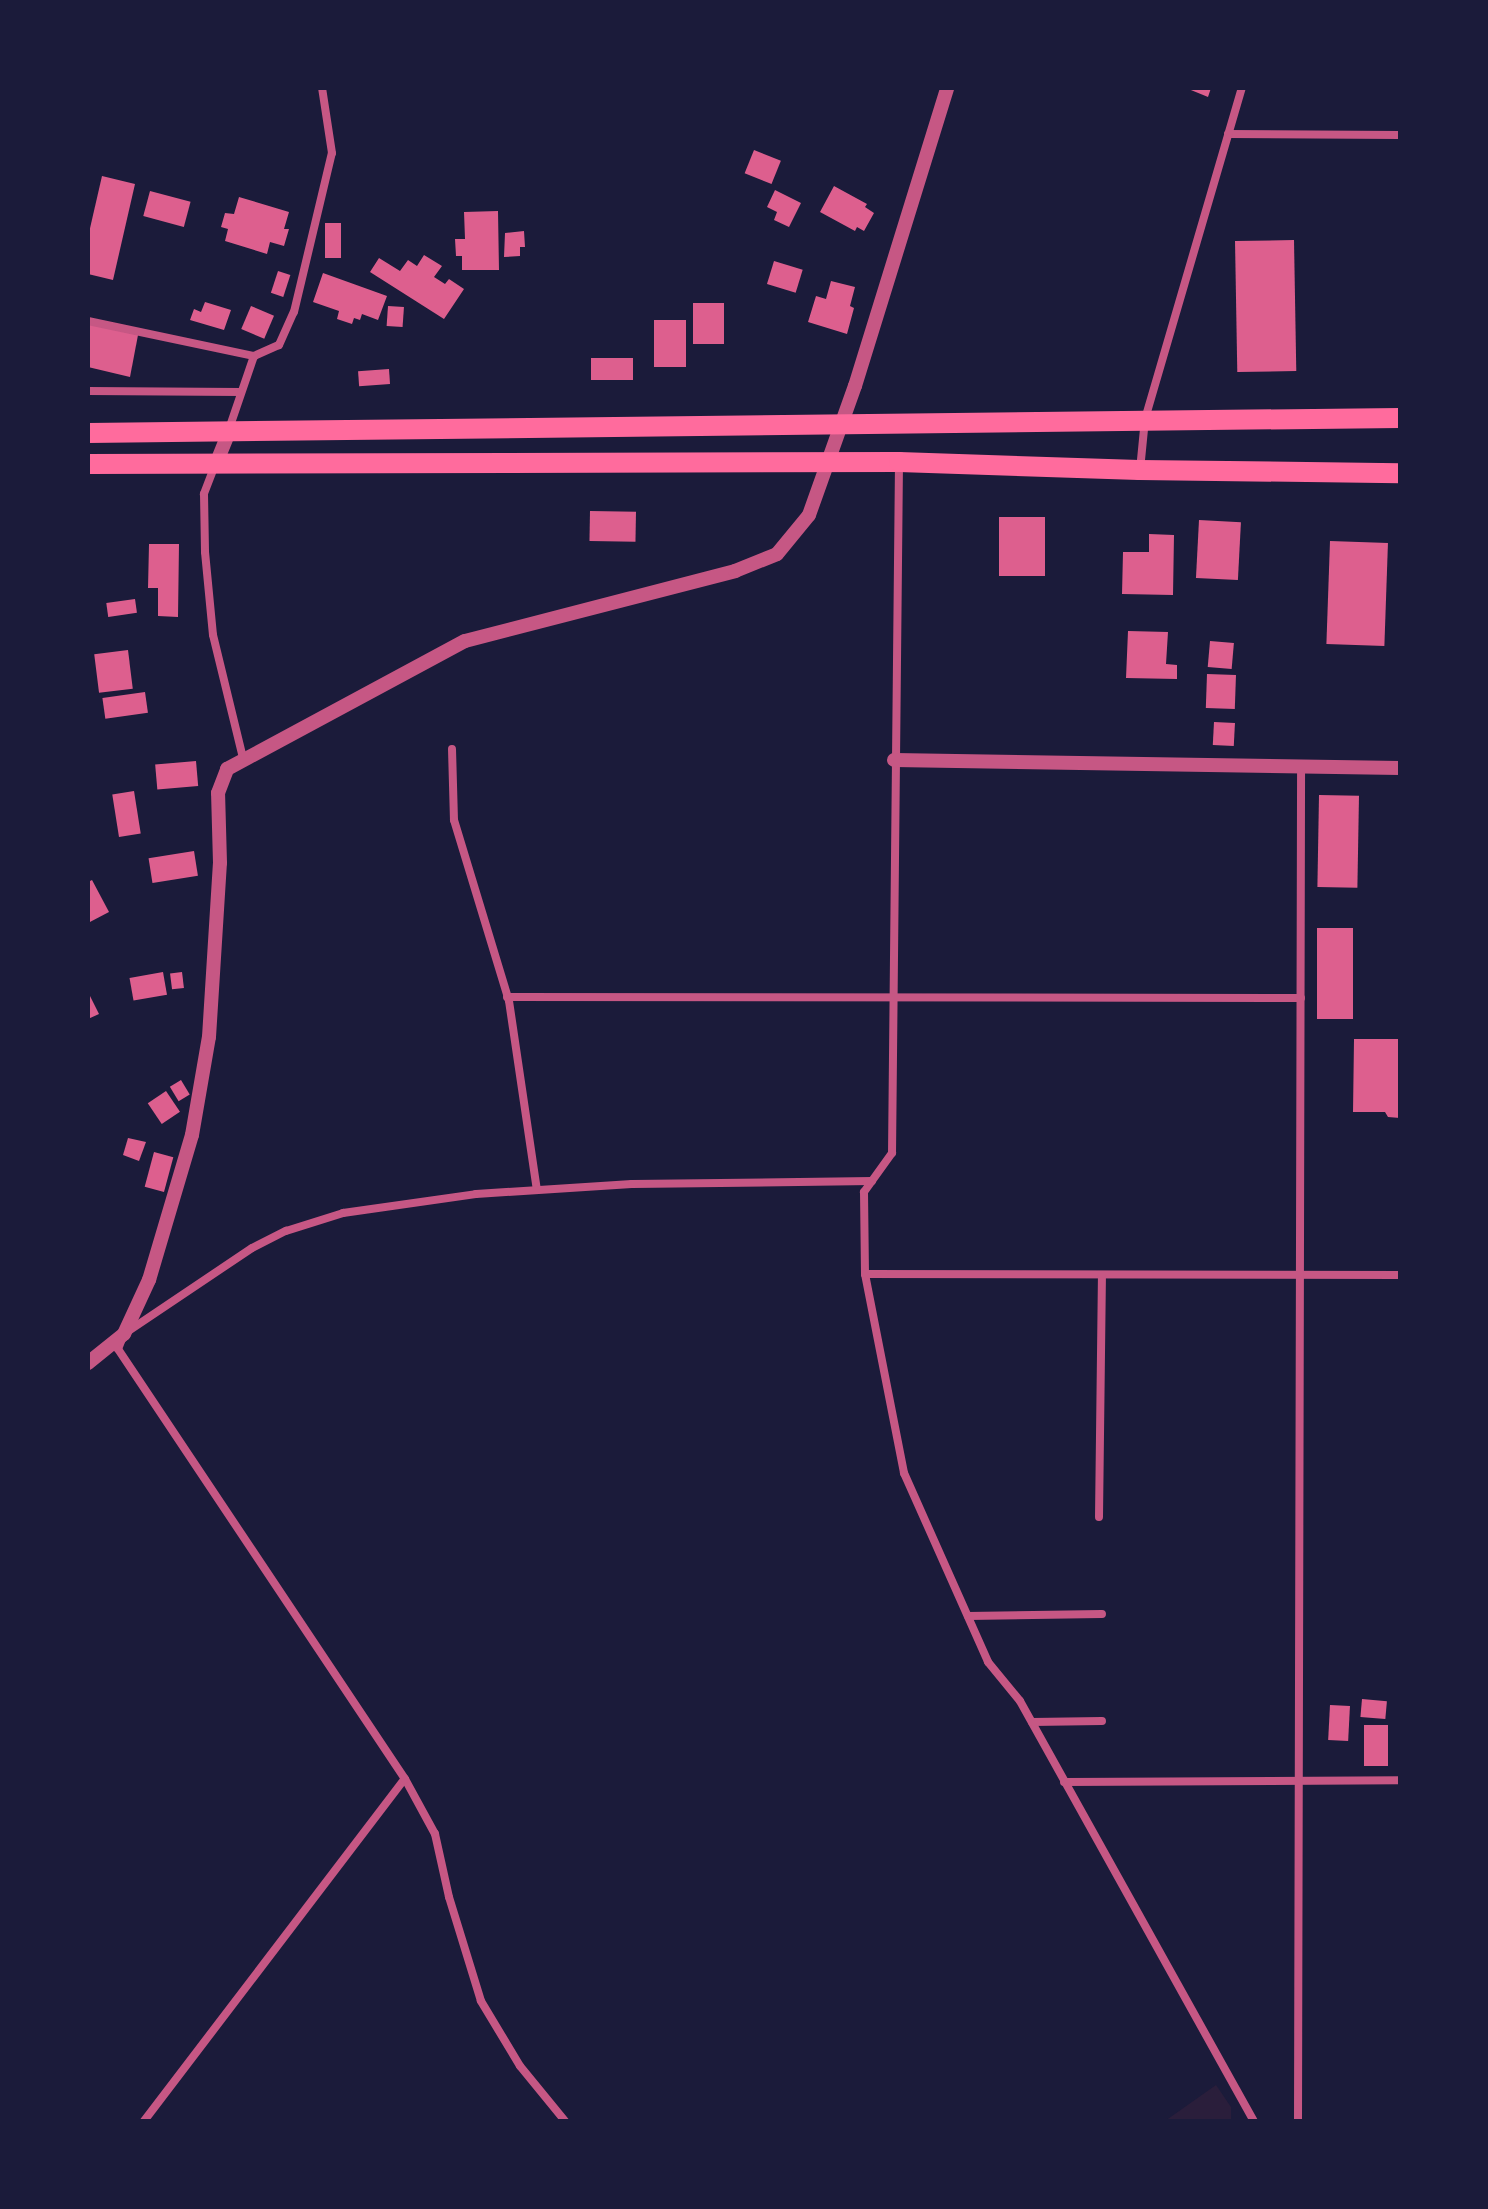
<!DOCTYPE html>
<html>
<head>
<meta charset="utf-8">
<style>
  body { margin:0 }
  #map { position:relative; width:1488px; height:2209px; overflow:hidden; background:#1b1b3a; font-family:"Source Serif 4",serif }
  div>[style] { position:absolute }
  .green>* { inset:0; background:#2a1e3b }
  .building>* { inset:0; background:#dd5f8e; transform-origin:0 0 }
  .minor>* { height:8px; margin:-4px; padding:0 4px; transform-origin:4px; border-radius:4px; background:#c65784 }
  .tertiary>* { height:14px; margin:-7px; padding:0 7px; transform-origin:7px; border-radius:7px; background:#c65784 }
  .trunk>* { height:20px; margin:-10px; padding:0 10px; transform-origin:10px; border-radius:10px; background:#ff6b9d }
  span { translate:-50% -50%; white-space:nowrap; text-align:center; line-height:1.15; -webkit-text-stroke:8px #1b1b3a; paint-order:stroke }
  .frame { position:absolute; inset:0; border:90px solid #1b1b3a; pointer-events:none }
</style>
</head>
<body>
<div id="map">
  <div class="green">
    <i style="clip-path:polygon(1216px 2085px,1231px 2107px,1231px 2121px,1165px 2121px)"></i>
  </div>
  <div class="building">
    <i style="clip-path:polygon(1186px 88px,1211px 88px,1208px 97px)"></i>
    <i style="left:754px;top:150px;width:29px;height:25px;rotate:22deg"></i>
    <i style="clip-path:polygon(102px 176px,135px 184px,113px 280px,88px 274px,88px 237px)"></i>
    <i style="clip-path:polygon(834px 186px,867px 204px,865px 207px,874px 213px,864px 231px,857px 227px,855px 231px,820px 212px)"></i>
    <i style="clip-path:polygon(775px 190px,801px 203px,789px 227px,774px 220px,777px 212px,767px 207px)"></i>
    <i style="left:150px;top:191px;width:42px;height:26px;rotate:15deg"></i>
    <i style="clip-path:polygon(239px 197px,289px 212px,284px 229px,289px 229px,284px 246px,270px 242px,267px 254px,225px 241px,228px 229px,221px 227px,225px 213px,234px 214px)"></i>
    <i style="clip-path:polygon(498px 211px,499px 270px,462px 270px,462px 256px,456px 256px,455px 239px,465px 239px,464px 212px)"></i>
    <i style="left:325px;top:223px;width:16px;height:35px"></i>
    <i style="clip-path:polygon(524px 231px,525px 247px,520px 247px,520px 256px,504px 257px,505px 233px)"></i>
    <i style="left:1294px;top:240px;width:131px;height:59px;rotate:89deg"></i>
    <i style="clip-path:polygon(424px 255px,442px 266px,434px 277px,445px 284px,449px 279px,464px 289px,444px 319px,370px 272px,379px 258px,400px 271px,408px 260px,417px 266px)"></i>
    <i style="left:774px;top:261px;width:30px;height:24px;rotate:17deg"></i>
    <i style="left:278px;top:271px;width:13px;height:23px;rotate:18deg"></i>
    <i style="clip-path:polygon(323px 273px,387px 296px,378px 320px,362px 314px,360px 320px,354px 318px,352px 324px,337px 319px,339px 311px,313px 302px)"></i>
    <i style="clip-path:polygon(831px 281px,855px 287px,850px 306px,854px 308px,847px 334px,808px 322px,816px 296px,826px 299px)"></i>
    <i style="clip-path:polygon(205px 302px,231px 310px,224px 330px,190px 320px,194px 309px,201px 312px)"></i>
    <i style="left:693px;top:303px;width:31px;height:41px"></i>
    <i style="left:251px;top:306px;width:25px;height:25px;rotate:23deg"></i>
    <i style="left:388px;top:306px;width:16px;height:20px;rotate:4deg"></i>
    <i style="left:654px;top:320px;width:32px;height:47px"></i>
    <i style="clip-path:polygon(88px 324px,138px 335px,130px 377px,88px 367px)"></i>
    <i style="left:591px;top:358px;width:42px;height:22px"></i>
    <i style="left:389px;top:369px;width:15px;height:31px;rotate:86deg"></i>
    <i style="left:590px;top:511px;width:46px;height:30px;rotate:1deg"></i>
    <i style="left:999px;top:517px;width:46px;height:59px"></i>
    <i style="left:1199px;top:520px;width:42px;height:58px;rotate:3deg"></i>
    <i style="clip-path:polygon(1149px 534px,1174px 535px,1173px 595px,1122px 594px,1123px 552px,1149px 552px)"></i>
    <i style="left:1330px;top:541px;width:58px;height:103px;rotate:2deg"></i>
    <i style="clip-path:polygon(149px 544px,179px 544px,178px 617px,158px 616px,158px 588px,148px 588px)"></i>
    <i style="left:135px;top:599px;width:14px;height:29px;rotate:82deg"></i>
    <i style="clip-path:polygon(1128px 631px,1168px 632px,1166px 664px,1177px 665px,1177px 679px,1126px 678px)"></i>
    <i style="left:1210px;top:641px;width:24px;height:26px;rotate:5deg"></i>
    <i style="left:128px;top:650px;width:39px;height:34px;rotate:83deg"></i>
    <i style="left:1207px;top:674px;width:29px;height:34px;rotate:2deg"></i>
    <i style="left:145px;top:692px;width:21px;height:43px;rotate:82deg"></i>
    <i style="left:1214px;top:722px;width:21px;height:23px;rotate:3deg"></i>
    <i style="left:196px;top:761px;width:25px;height:41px;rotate:85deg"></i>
    <i style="left:134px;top:791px;width:43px;height:22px;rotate:81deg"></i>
    <i style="left:1319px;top:795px;width:40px;height:92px;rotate:1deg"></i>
    <i style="left:194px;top:851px;width:25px;height:46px;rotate:81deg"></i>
    <i style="clip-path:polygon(92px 880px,109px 912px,88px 923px,88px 882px)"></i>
    <i style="left:1317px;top:928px;width:36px;height:91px"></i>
    <i style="left:163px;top:972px;width:23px;height:34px;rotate:80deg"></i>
    <i style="left:182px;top:972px;width:16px;height:12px;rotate:83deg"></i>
    <i style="clip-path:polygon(88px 992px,99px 1014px,88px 1019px)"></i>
    <i style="clip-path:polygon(1354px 1039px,1400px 1039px,1400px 1118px,1388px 1117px,1385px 1112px,1353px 1112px)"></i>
    <i style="left:181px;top:1080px;width:17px;height:13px;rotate:59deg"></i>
    <i style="left:166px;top:1091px;width:25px;height:22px;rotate:56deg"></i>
    <i style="clip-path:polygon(128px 1138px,146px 1142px,139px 1161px,123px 1155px)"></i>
    <i style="left:154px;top:1152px;width:20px;height:36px;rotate:15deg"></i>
    <i style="left:1362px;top:1699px;width:25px;height:18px;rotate:5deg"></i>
    <i style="left:1330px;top:1705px;width:20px;height:35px;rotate:3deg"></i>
    <i style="left:1364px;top:1725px;width:24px;height:41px"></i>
  </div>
  <div class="minor">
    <i style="left:1228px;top:134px;width:172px;rotate:0.3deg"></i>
    <i style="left:88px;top:321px;width:170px;rotate:11.9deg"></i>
    <i style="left:254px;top:356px;width:27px;rotate:-24deg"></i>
    <i style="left:279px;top:345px;width:36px;rotate:-66deg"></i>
    <i style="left:294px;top:312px;width:163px;rotate:-76.6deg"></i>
    <i style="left:332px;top:153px;width:66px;rotate:-98.7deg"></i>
    <i style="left:88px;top:391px;width:153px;rotate:0.4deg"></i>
    <i style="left:229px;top:429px;width:77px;rotate:-71.1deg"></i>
    <i style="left:899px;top:463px;width:690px;rotate:90.58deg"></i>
    <i style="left:892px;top:1153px;width:48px;rotate:125.7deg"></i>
    <i style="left:864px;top:1192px;width:82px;rotate:89.3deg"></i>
    <i style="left:865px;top:1274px;width:203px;rotate:78.9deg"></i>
    <i style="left:904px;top:1473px;width:207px;rotate:66deg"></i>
    <i style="left:988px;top:1662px;width:50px;rotate:50.6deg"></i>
    <i style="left:1020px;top:1701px;width:481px;rotate:60.9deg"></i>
    <i style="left:215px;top:465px;width:31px;rotate:111deg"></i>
    <i style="left:204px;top:494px;width:58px;rotate:89deg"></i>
    <i style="left:205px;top:552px;width:83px;rotate:84.5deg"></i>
    <i style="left:213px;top:635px;width:127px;rotate:76.3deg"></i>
    <i style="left:1140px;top:470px;width:51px;rotate:-84.4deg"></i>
    <i style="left:1145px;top:419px;width:345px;rotate:-73.7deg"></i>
    <i style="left:452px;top:749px;width:71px;rotate:88.4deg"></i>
    <i style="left:454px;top:820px;width:189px;rotate:73.1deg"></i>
    <i style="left:509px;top:1001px;width:191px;rotate:81.6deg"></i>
    <i style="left:507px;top:997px;width:794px;rotate:0.07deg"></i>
    <i style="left:865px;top:1274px;width:535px;rotate:0.11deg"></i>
    <i style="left:1099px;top:1517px;width:242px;rotate:-89.3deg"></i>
    <i style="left:968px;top:1616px;width:134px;rotate:-0.9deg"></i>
    <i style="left:1032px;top:1722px;width:70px;rotate:-0.8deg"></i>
    <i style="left:1064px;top:1782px;width:336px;rotate:-0.3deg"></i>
    <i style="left:144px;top:2121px;width:430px;rotate:-52.7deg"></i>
    <i style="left:565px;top:2121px;width:71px;rotate:-129.3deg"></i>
    <i style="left:520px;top:2066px;width:76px;rotate:-121deg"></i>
    <i style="left:481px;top:2001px;width:109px;rotate:-107.1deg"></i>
    <i style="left:449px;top:1897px;width:65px;rotate:-102.5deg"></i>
    <i style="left:435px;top:1834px;width:63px;rotate:-118.6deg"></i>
    <i style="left:405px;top:1779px;width:517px;rotate:-123.72deg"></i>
    <i style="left:118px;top:1349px;width:16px;rotate:-68deg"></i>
    <i style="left:124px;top:1334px;width:154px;rotate:-33.9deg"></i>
    <i style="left:252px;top:1248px;width:38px;rotate:-27deg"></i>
    <i style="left:286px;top:1231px;width:60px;rotate:-17.5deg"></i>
    <i style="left:343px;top:1213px;width:134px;rotate:-8.1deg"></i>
    <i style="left:476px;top:1194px;width:156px;rotate:-3.7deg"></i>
    <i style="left:632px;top:1184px;width:240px;rotate:-0.7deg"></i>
    <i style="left:1298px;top:2121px;width:1352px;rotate:-89.87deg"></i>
  </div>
  <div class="tertiary">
    <i style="left:216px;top:464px;width:32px;rotate:-68deg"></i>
    <i style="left:894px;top:760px;width:506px;rotate:0.91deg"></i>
    <i style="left:88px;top:1363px;width:46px;rotate:-38.9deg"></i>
    <i style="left:124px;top:1334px;width:60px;rotate:-65.2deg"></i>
    <i style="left:149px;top:1280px;width:151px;rotate:-73.5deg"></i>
    <i style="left:192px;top:1135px;width:99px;rotate:-80.2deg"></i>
    <i style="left:209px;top:1037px;width:174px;rotate:-86.4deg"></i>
    <i style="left:220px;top:863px;width:70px;rotate:-91.6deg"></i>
    <i style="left:218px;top:793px;width:26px;rotate:-69deg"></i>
    <i style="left:227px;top:769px;width:270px;rotate:-28.3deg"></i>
    <i style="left:465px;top:641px;width:279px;rotate:-14.5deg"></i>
    <i style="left:735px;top:571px;width:45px;rotate:-22deg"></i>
    <i style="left:777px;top:554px;width:50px;rotate:-50.6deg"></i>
    <i style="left:809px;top:515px;width:137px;rotate:-70.4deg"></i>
    <i style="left:855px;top:386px;width:312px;rotate:-72.8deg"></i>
  </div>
  <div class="trunk">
    <i style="left:88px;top:433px;width:1312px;rotate:-0.66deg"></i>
    <i style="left:88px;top:464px;width:811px;rotate:-0.14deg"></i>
    <i style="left:899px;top:462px;width:240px;rotate:1.9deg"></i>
    <i style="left:1139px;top:470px;width:261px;rotate:0.7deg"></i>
  </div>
  <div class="frame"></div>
</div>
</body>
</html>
